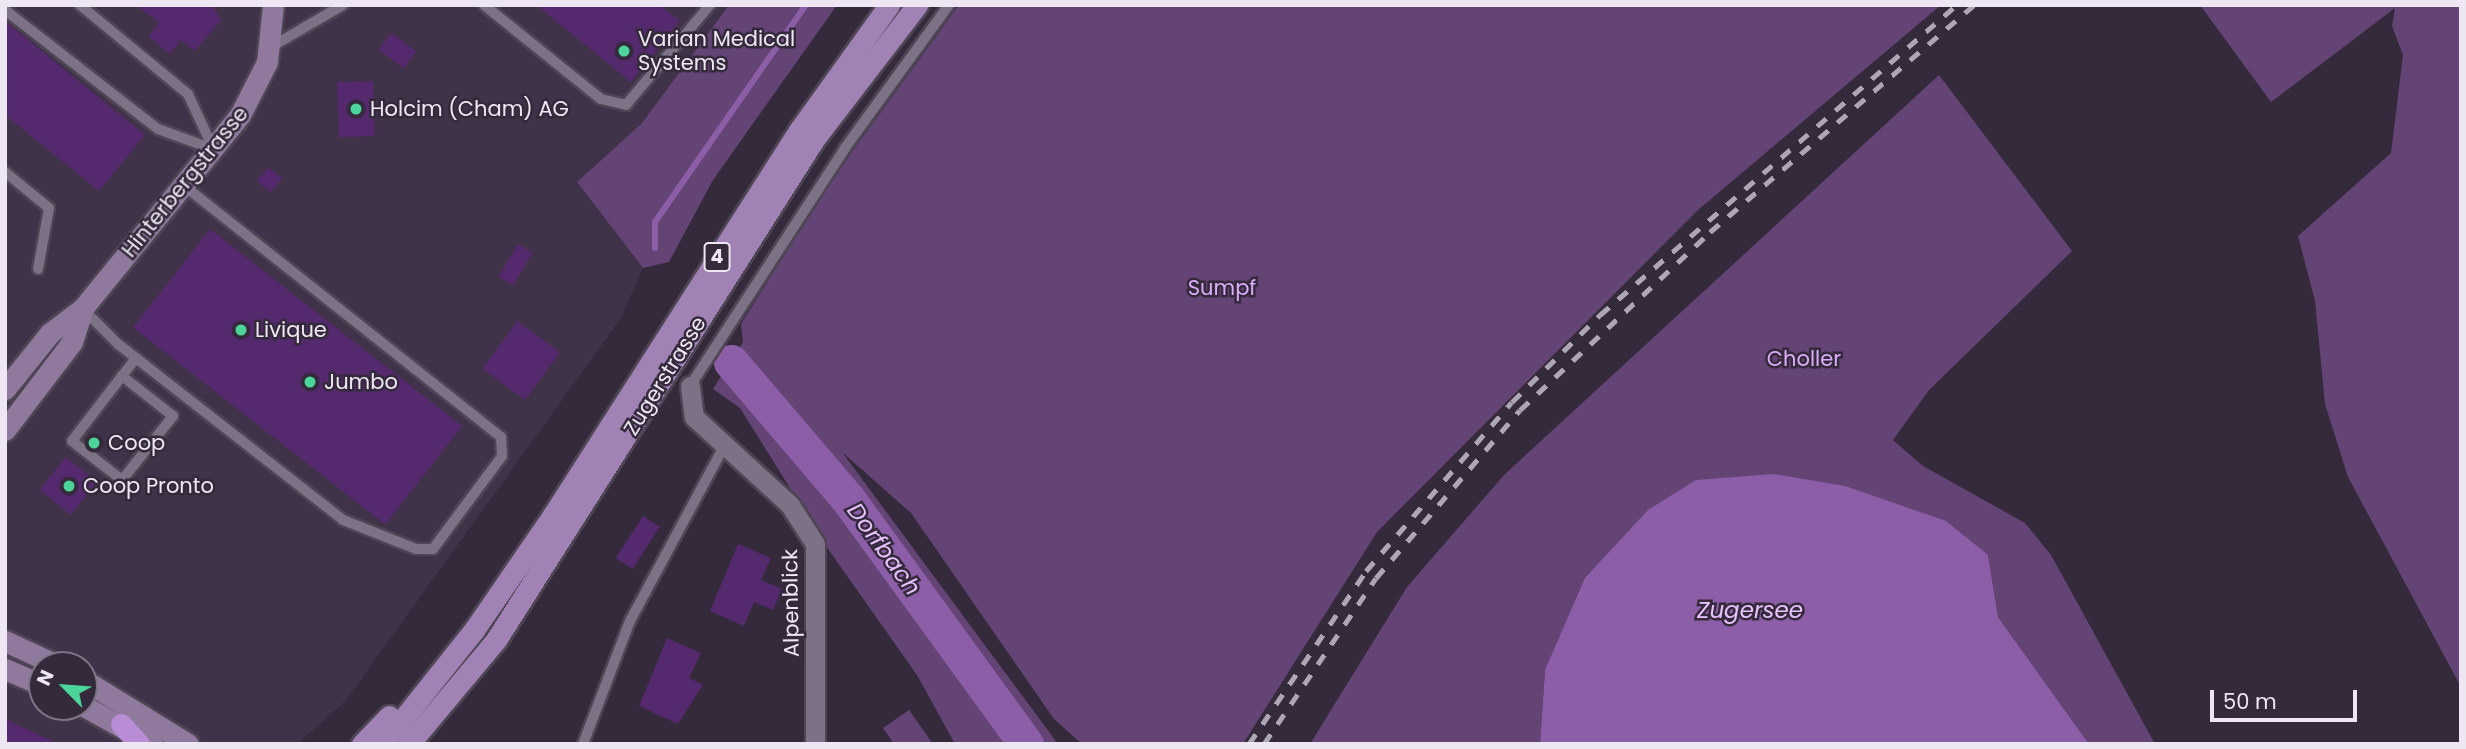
<!DOCTYPE html>
<html>
<head>
<meta charset="utf-8">
<style>
  body { margin:0 }
  #map { position:relative; width:2466px; height:749px; overflow:hidden; background:#342a3b; font-family:Poppins,sans-serif }
  div>[style] { position:absolute }
  .built>* { inset:0; background:#403248 }
  .green>* { inset:0; background:#634475 }
  .water>* { inset:0; background:#8c5ea7 }
  .stream>* { height:6px; margin:-3px; padding:0 3px; transform-origin:3px; border-radius:3px; background:#8c5ea7 }
  .river>* { height:35px; margin:-17.5px; padding:0 17.5px; transform-origin:17.5px; border-radius:17.5px; background:#8c5ea7 }
  .building>* { inset:0; background:#55296d; transform-origin:0 0 }
  .roads { filter:drop-shadow(2px 0 #4e4554) drop-shadow(-2px 0 #4e4554) drop-shadow(0 2px #4e4554) drop-shadow(0 -2px #4e4554) }
  .lane>* { height:10px; margin:-5px; padding:0 5px; transform-origin:5px; border-radius:5px; background:#7d7185 }
  .street>* { height:19px; margin:-9.5px; padding:0 9.5px; transform-origin:9.5px; border-radius:9.5px; background:#7d7185 }
  .secondary>* { height:21px; margin:-10.5px; padding:0 10.5px; transform-origin:10.5px; border-radius:10.5px; background:#8f799d }
  .primary>* { height:21px; margin:-10.5px; padding:0 10.5px; transform-origin:10.5px; border-radius:10.5px; background:#a182b5 }
  .highway>* { height:21px; margin:-10.5px; padding:0 10.5px; transform-origin:10.5px; border-radius:10.5px; background:#b98dd5 }
  .rail>* { height:5px; margin-top:-2.5px; transform-origin:0; background:repeating-linear-gradient(90deg,#aea6b4 0 12px,transparent 0 24px) }
  .dots>* { width:19px; height:19px; translate:-50% -50%; box-sizing:border-box; border:4px solid #342a3b; border-radius:50% }
  span { translate:-50% -50%; white-space:nowrap; text-align:center; line-height:1.15; -webkit-text-stroke:5px #342a3b; paint-order:stroke }
  .shield-label span { padding:2px 5px; background:#342a3b; border:2px solid; border-radius:5px; -webkit-text-stroke-width:0 }
  .shield-label { font-size:19px; color:#eee7f3; font-weight:700 }
  .poi-label { font-size:21px; color:#eee7f3 }
  .left { translate:0 -50%; text-align:left }
  .street-label { font-size:21px; color:#eee7f3 }
  .park-label { font-size:21px; color:#dbabfa }
  .water-label { font-size:23px; color:#e7c2fe; font-style:italic }
  .frame { position:absolute; inset:0; border:7px solid #eee7f3; pointer-events:none }
  .north { position:absolute; left:28px; top:651px; width:70px; height:70px; box-sizing:border-box; background:#342a3b; border:2px solid #7e7685; border-radius:50%; rotate:295deg; font-size:19px; font-weight:700; line-height:28px; text-align:center; color:#eee7f3 }
  .north::after { content:''; display:block; margin:auto; width:24px; height:32px; background:#4cd49b; clip-path:polygon(50% 0,100% 100%,50% 72%,0 100%) }
  .scale { position:absolute; left:2210px; top:690px; width:147px; height:32px; box-sizing:border-box; border:4px solid #eee7f3; border-top:0; padding-left:9px; font-size:21px; line-height:24px; white-space:nowrap; color:#eee7f3; -webkit-text-stroke:5px #342a3b; paint-order:stroke }
</style>
</head>
<body>
<div id="map">
  <div class="built">
    <i style="clip-path:polygon(evenodd,5px 5px,729px 5px,642px 123px,577px 182px,643px 268px,621px 318px,346px 700px,298px 744px,5px 744px,5px 5px,42px 665px,84px 665px,84px 707px,42px 707px,42px 665px)"></i>
  </div>
  <div class="green">
    <i style="clip-path:polygon(729px 5px,837px 5px,713px 180px,669px 262px,643px 268px,577px 182px,642px 123px)"></i>
    <i style="clip-path:polygon(959px 5px,1941px 5px,1698px 210px,1377px 532px,1243px 744px,1082px 744px,1054px 719px,911px 513px,842px 452px,1058px 744px,955px 744px,917px 675px,828px 549px,740px 408px,713px 389px,743px 342px,741px 324px,830px 182px)"></i>
    <i style="clip-path:polygon(2200px 5px,2461px 5px,2461px 687px,2348px 477px,2325px 404px,2315px 301px,2298px 236px,2391px 153px,2403px 55px,2392px 26px,2395px 8px,2271px 102px)"></i>
    <i style="clip-path:polygon(1939px 75px,2072px 251px,1929px 390px,1893px 440px,1923px 466px,2025px 523px,2051px 555px,2155px 744px,2089px 744px,1998px 617px,1988px 555px,1545px 670px,1540px 744px,1310px 744px,1407px 587px,1504px 475px)"></i>
    <i style="clip-path:polygon(909px 710px,933px 744px,894px 744px,883px 728px)"></i>
  </div>
  <div class="water">
    <i style="clip-path:polygon(1773px 474px,1845px 486px,1946px 521px,1988px 555px,1998px 617px,2089px 744px,1540px 744px,1545px 670px,1585px 578px,1648px 510px,1696px 480px)"></i>
  </div>
  <div class="stream">
    <i style="left:655px;top:248px;width:26px;rotate:-90deg"></i>
    <i style="left:655px;top:222px;width:264px;rotate:-55.2deg"></i>
  </div>
  <div class="river">
    <i style="left:731px;top:362px;width:180px;rotate:49.5deg"></i>
    <i style="left:848px;top:499px;width:303px;rotate:54deg"></i>
  </div>
  <div class="building">
    <i style="clip-path:polygon(135px 5px,212px 5px,221px 20px,195px 51px,181px 40px,170px 54px,149px 37px,159px 22px)"></i>
    <i style="clip-path:polygon(536px 5px,660px 5px,680px 21px,631px 82px)"></i>
    <i style="clip-path:polygon(5px 21px,145px 135px,99px 191px,5px 115px)"></i>
    <i style="left:391px;top:33px;width:31px;height:21px;rotate:36deg"></i>
    <i style="left:373px;top:81px;width:55px;height:36px;rotate:88deg"></i>
    <i style="left:268px;top:167px;width:18px;height:18px;rotate:38deg"></i>
    <i style="left:210px;top:229px;width:320px;height:125px;rotate:38deg"></i>
    <i style="left:518px;top:244px;width:17px;height:38px;rotate:31deg"></i>
    <i style="left:517px;top:321px;width:53px;height:59px;rotate:36deg"></i>
    <i style="left:66px;top:457px;width:40px;height:42px;rotate:39deg"></i>
    <i style="left:643px;top:516px;width:20px;height:50px;rotate:33deg"></i>
    <i style="clip-path:polygon(738px 544px,771px 558px,761px 580px,782px 589px,773px 610px,754px 602px,744px 626px,710px 611px)"></i>
    <i style="clip-path:polygon(667px 638px,701px 653px,689px 678px,703px 685px,678px 724px,639px 706px)"></i>
    <i style="clip-path:polygon(5px 719px,59px 744px,5px 744px)"></i>
  </div>
  <div class="roads">
    <div class="lane">
      <i style="left:80px;top:5px;width:140px;rotate:39.5deg"></i>
      <i style="left:188px;top:94px;width:60px;rotate:65.2deg"></i>
      <i style="left:484px;top:5px;width:150px;rotate:38.8deg"></i>
      <i style="left:601px;top:99px;width:26px;rotate:13deg"></i>
      <i style="left:626px;top:105px;width:131px;rotate:-50deg"></i>
      <i style="left:5px;top:10px;width:194px;rotate:37.9deg"></i>
      <i style="left:158px;top:129px;width:59px;rotate:20deg"></i>
      <i style="left:271px;top:47px;width:83px;rotate:-30.3deg"></i>
      <i style="left:5px;top:172px;width:57px;rotate:39.3deg"></i>
      <i style="left:49px;top:208px;width:62px;rotate:100.2deg"></i>
      <i style="left:84px;top:310px;width:48px;rotate:45deg"></i>
      <i style="left:118px;top:344px;width:286px;rotate:38deg"></i>
      <i style="left:343px;top:520px;width:79px;rotate:21.7deg"></i>
      <i style="left:416px;top:549px;width:17px"></i>
      <i style="left:433px;top:549px;width:116px;rotate:-53.4deg"></i>
      <i style="left:502px;top:456px;width:19px;rotate:-93deg"></i>
      <i style="left:501px;top:437px;width:404px;rotate:-141.6deg"></i>
      <i style="left:122px;top:376px;width:82px;rotate:127.6deg"></i>
      <i style="left:72px;top:441px;width:63px;rotate:38deg"></i>
      <i style="left:122px;top:480px;width:82px;rotate:-51.4deg"></i>
      <i style="left:173px;top:416px;width:65px;rotate:-141.9deg"></i>
      <i style="left:122px;top:376px;width:23px;rotate:-52deg"></i>
      <i style="left:690px;top:386px;width:284px;rotate:-56.9deg"></i>
      <i style="left:845px;top:148px;width:177px;rotate:-54deg"></i>
      <i style="left:583px;top:744px;width:132px;rotate:-69.1deg"></i>
      <i style="left:630px;top:621px;width:194px;rotate:-61.7deg"></i>
    </div>
    <div class="street">
      <i style="left:690px;top:386px;width:31px;rotate:83deg"></i>
      <i style="left:694px;top:417px;width:130px;rotate:42.5deg"></i>
      <i style="left:790px;top:505px;width:46px;rotate:57.3deg"></i>
      <i style="left:815px;top:544px;width:200px;rotate:90deg"></i>
    </div>
    <div class="secondary">
      <i style="left:5px;top:389px;width:72px;rotate:-51.2deg"></i>
      <i style="left:50px;top:333px;width:41px;rotate:-37.1deg"></i>
      <i style="left:83px;top:308px;width:249px;rotate:-50.9deg"></i>
      <i style="left:240px;top:115px;width:59px;rotate:-63deg"></i>
      <i style="left:267px;top:62px;width:57px;rotate:-84deg"></i>
      <i style="left:5px;top:430px;width:111px;rotate:-52.7deg"></i>
      <i style="left:72px;top:342px;width:36px;rotate:-72deg"></i>
      <i style="left:5px;top:641px;width:57px;rotate:24.8deg"></i>
      <i style="left:5px;top:669px;width:40px;rotate:23.4deg"></i>
      <i style="left:84px;top:680px;width:122px;rotate:31.6deg"></i>
      <i style="left:84px;top:706px;width:78px;rotate:29.2deg"></i>
    </div>
    <div class="primary">
      <i style="left:362px;top:744px;width:39px;rotate:-46deg"></i>
      <i style="left:383px;top:744px;width:146px;rotate:-51.4deg"></i>
      <i style="left:474px;top:630px;width:140px;rotate:-55.5deg"></i>
      <i style="left:553px;top:515px;width:458px;rotate:-57.4deg"></i>
      <i style="left:800px;top:129px;width:153px;rotate:-54.3deg"></i>
      <i style="left:409px;top:744px;width:136px;rotate:-50.1deg"></i>
      <i style="left:496px;top:640px;width:595px;rotate:-57.57deg"></i>
      <i style="left:815px;top:138px;width:168px;rotate:-52.5deg"></i>
    </div>
    <div class="highway">
      <i style="left:121px;top:724px;width:27px;rotate:48deg"></i>
    </div>
  </div>
  <div class="rail">
    <i style="left:1249px;top:744px;width:209px;rotate:-55.9deg"></i>
    <i style="left:1366px;top:571px;width:223px;rotate:-49.2deg"></i>
    <i style="left:1512px;top:402px;width:124px;rotate:-44.7deg"></i>
    <i style="left:1600px;top:315px;width:473px;rotate:-41deg"></i>
    <i style="left:1264px;top:744px;width:200px;rotate:-56deg"></i>
    <i style="left:1376px;top:578px;width:221px;rotate:-49.4deg"></i>
    <i style="left:1520px;top:410px;width:260px;rotate:-43.1deg"></i>
    <i style="left:1710px;top:232px;width:348px;rotate:-40.7deg"></i>
  </div>
  <div class="dots">
    <i style="left:624px;top:51px;background:#4cd49b"></i>
    <i style="left:356px;top:109px;background:#4cd49b"></i>
    <i style="left:241px;top:330px;background:#4cd49b"></i>
    <i style="left:310px;top:382px;background:#4cd49b"></i>
    <i style="left:94px;top:443px;background:#4cd49b"></i>
    <i style="left:69px;top:486px;background:#4cd49b"></i>
  </div>
  <div class="shield-label">
    <span style="left:717px;top:257px">4</span>
  </div>
  <div class="poi-label">
    <span class="left" style="left:638px;top:51px">Varian Medical<br>Systems</span>
    <span class="left" style="left:370px;top:109px">Holcim (Cham) AG</span>
    <span class="left" style="left:255px;top:330px">Livique</span>
    <span class="left" style="left:324px;top:382px">Jumbo</span>
    <span class="left" style="left:108px;top:443px">Coop</span>
    <span class="left" style="left:83px;top:486px">Coop Pronto</span>
  </div>
  <div class="street-label">
    <span style="left:185px;top:182px;rotate:-51deg">Hinterbergstrasse</span>
    <span style="left:665px;top:376px;rotate:-58deg">Zugerstrasse</span>
    <span style="left:791px;top:603px;rotate:-91deg">Alpenblick</span>
  </div>
  <div class="park-label">
    <span style="left:1222px;top:288px">Sumpf</span>
    <span style="left:1804px;top:359px">Choller</span>
  </div>
  <div class="water-label">
    <span style="left:884px;top:549px;rotate:54deg">Dorfbach</span>
    <span style="left:1750px;top:610px">Zugersee</span>
  </div>
  <div class="frame"></div>
  <div class="north">N</div>
  <div class="scale">50 m</div>
</div>
</body>
</html>
